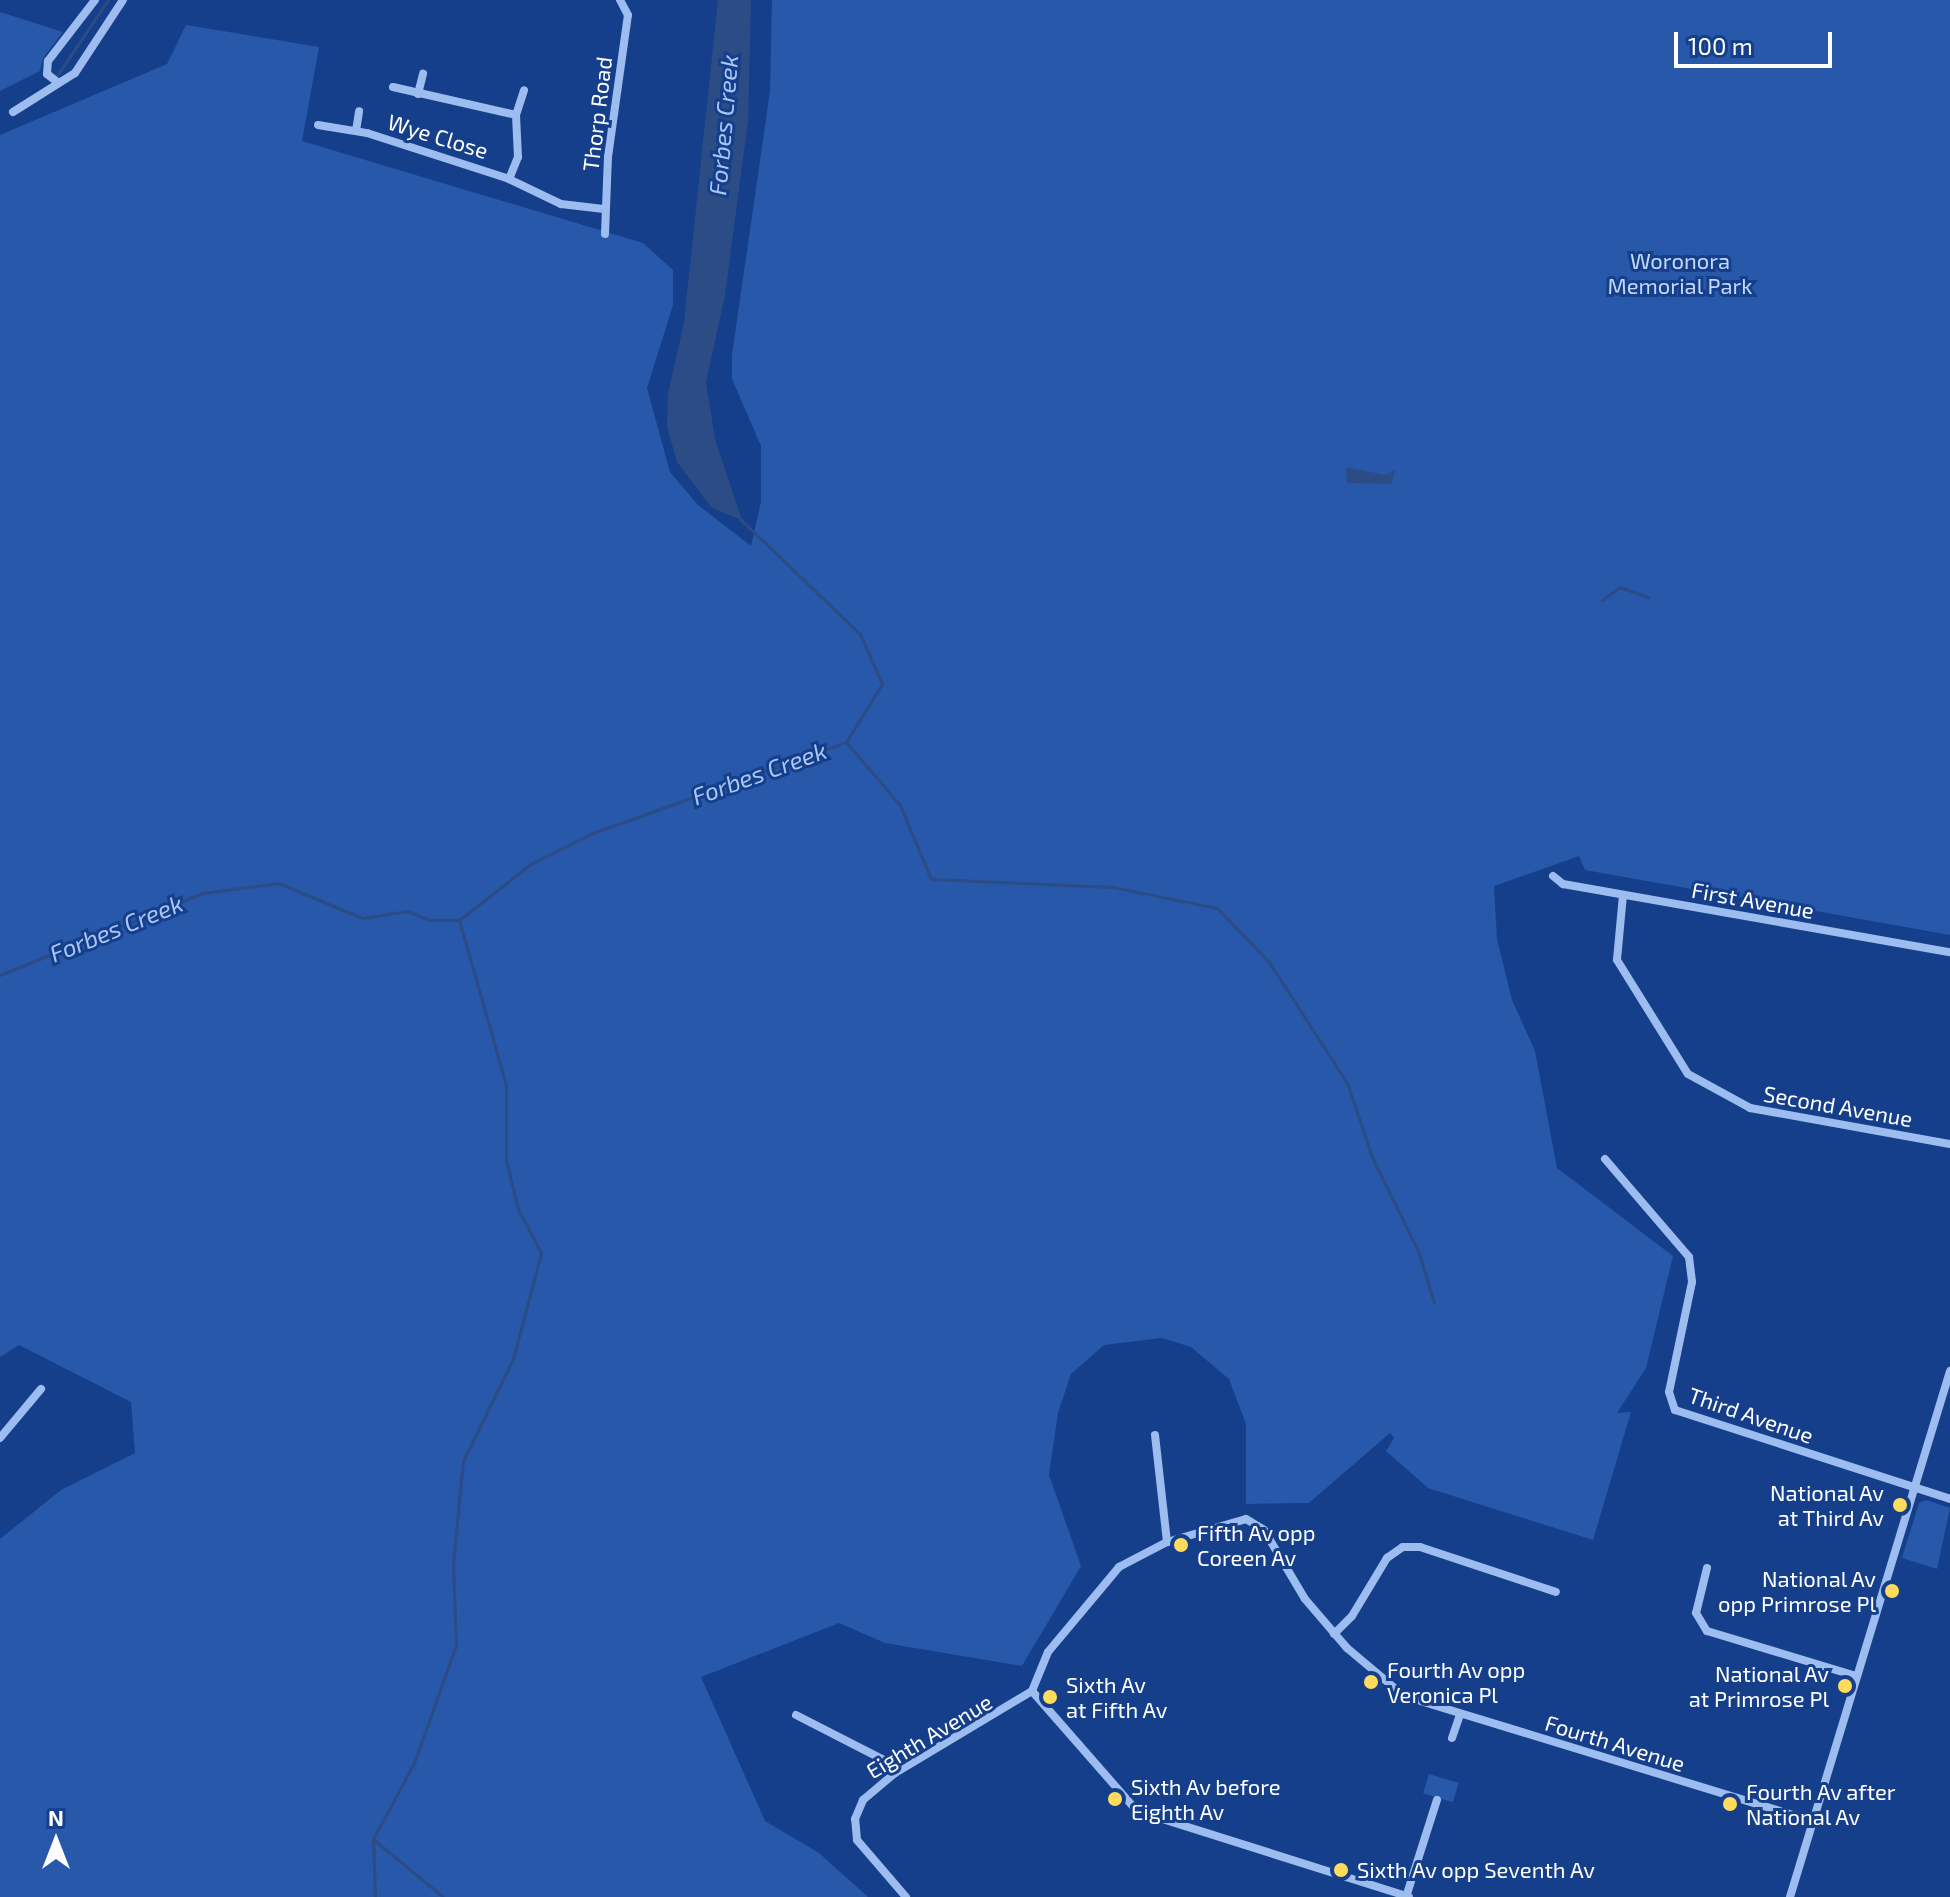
<!DOCTYPE html>
<html>
<head>
<meta charset="utf-8">
<style>
  body { margin:0 }
  #map { position:relative; width:1950px; height:1897px; overflow:hidden; background:#153f8b; font-family:"Exo 2",sans-serif }
  div>[style] { position:absolute }
  .green>* { inset:0; background:#2758aa; transform-origin:0 0 }
  .water>* { inset:0; background:#2c4c85 }
  .stream>* { height:3px; margin:-1.5px; padding:0 1.5px; transform-origin:1.5px; border-radius:1.5px; background:#2c4c85 }
  .street>* { height:8px; margin:-4px; padding:0 4px; transform-origin:4px; border-radius:4px; background:#9dbcf0 }
  .dots>* { width:22px; height:22px; translate:-50% -50%; box-sizing:border-box; border:4px solid #153f8b; border-radius:50% }
  span { translate:-50% -50%; white-space:nowrap; text-align:center; line-height:1.15; -webkit-text-stroke:6px #153f8b; paint-order:stroke }
  .street-label { font-size:22px; color:#fff }
  .park-label { font-size:22px; color:#c3d8fb }
  .poi-label { font-size:22px; color:#fff }
  .right { translate:-100% -50%; text-align:right }
  .left { translate:0 -50%; text-align:left }
  .water-label { font-size:24px; color:#a9c6f7; font-style:italic }
  .north { position:absolute; left:16px; top:1801px; width:80px; height:80px; -webkit-text-stroke:6px #153f8b; paint-order:stroke; rotate:0deg; font-size:22px; font-weight:700; line-height:32px; text-align:center; color:#fff }
  .north::after { content:''; display:block; margin:auto; width:28px; height:36px; background:#fff; clip-path:polygon(50% 0,100% 100%,50% 72%,0 100%) }
  .scale { position:absolute; left:1674px; top:32px; width:158px; height:36px; box-sizing:border-box; border:4px solid #fff; border-top:0; padding-left:10px; font-size:24px; line-height:28px; white-space:nowrap; color:#fff; -webkit-text-stroke:6px #153f8b; paint-order:stroke }
</style>
</head>
<body>
<div id="map">
  <div class="green">
    <i style="clip-path:polygon(772px 0,1950px 0,1950px 935px,1585px 870px,1579px 856px,1494px 886px,1497px 939px,1512px 1000px,1535px 1051px,1557px 1168px,1673px 1256px,1646px 1368px,1617px 1413px,1631px 1412px,1593px 1540px,1428px 1488px,1386px 1451px,1394px 1438px,1390px 1433px,1309px 1503px,1246px 1504px,1246px 1424px,1229px 1379px,1191px 1347px,1162px 1338px,1104px 1345px,1071px 1374px,1058px 1413px,1049px 1475px,1081px 1566px,1022px 1666px,885px 1643px,839px 1623px,701px 1677px,765px 1821px,819px 1853px,868px 1897px,0 1897px,0 1539px,61px 1490px,135px 1453px,131px 1402px,19px 1345px,0 1357px,0 135px,167px 64px,186px 25px,319px 47px,302px 141px,643px 243px,673px 270px,673px 305px,647px 388px,670px 472px,698px 505px,751px 546px,761px 502px,761px 446px,732px 379px,732px 355px,770px 91px)"></i>
    <i style="clip-path:polygon(0 12px,63px 32px,43px 58px,40px 71px,0 91px)"></i>
    <i style="clip-path:polygon(1926px 1500px,1950px 1508px,1937px 1569px,1902px 1558px,1919px 1503px)"></i>
    <i style="left:1429px;top:1774px;width:31px;height:20px;rotate:17deg"></i>
  </div>
  <div class="water">
    <i style="clip-path:polygon(718px 0,751px 0,748px 121px,725px 295px,706px 382px,715px 439px,742px 520px,712px 508px,677px 462px,667px 427px,668px 393px,684px 323px)"></i>
    <i style="clip-path:polygon(1346px 467px,1385px 475px,1395px 470px,1392px 484px,1347px 483px)"></i>
  </div>
  <div class="stream">
    <i style="left:58px;top:74px;width:89px;rotate:-56deg"></i>
    <i style="left:1602px;top:600px;width:22px;rotate:-36deg"></i>
    <i style="left:1620px;top:587px;width:30px;rotate:20deg"></i>
    <i style="left:846px;top:742px;width:83px;rotate:49.4deg"></i>
    <i style="left:900px;top:805px;width:80px;rotate:67.3deg"></i>
    <i style="left:931px;top:879px;width:182px;rotate:2.5deg"></i>
    <i style="left:1113px;top:887px;width:106px;rotate:11.4deg"></i>
    <i style="left:1217px;top:908px;width:75px;rotate:46.1deg"></i>
    <i style="left:1269px;top:962px;width:144px;rotate:57.2deg"></i>
    <i style="left:1347px;top:1083px;width:78px;rotate:71.3deg"></i>
    <i style="left:1372px;top:1157px;width:107px;rotate:63.9deg"></i>
    <i style="left:1419px;top:1253px;width:52px;rotate:73.3deg"></i>
    <i style="left:0;top:975px;width:219px;rotate:-22deg"></i>
    <i style="left:203px;top:893px;width:76px;rotate:-7.6deg"></i>
    <i style="left:278px;top:883px;width:91px;rotate:22.6deg"></i>
    <i style="left:362px;top:918px;width:46px;rotate:-8.8deg"></i>
    <i style="left:407px;top:911px;width:24px;rotate:22deg"></i>
    <i style="left:429px;top:920px;width:30px"></i>
    <i style="left:459px;top:920px;width:93px;rotate:-38deg"></i>
    <i style="left:532px;top:863px;width:68px;rotate:-26.2deg"></i>
    <i style="left:593px;top:833px;width:269px;rotate:-19.8deg"></i>
    <i style="left:846px;top:742px;width:68px;rotate:-58.2deg"></i>
    <i style="left:882px;top:684px;width:55px;rotate:-113.7deg"></i>
    <i style="left:860px;top:634px;width:166px;rotate:-136.2deg"></i>
    <i style="left:373px;top:1839px;width:91px;rotate:39.6deg"></i>
    <i style="left:375px;top:1897px;width:58px;rotate:-92deg"></i>
    <i style="left:373px;top:1839px;width:86px;rotate:-61.7deg"></i>
    <i style="left:414px;top:1763px;width:125px;rotate:-70.4deg"></i>
    <i style="left:456px;top:1645px;width:81px;rotate:-92.1deg"></i>
    <i style="left:453px;top:1564px;width:103px;rotate:-84.5deg"></i>
    <i style="left:463px;top:1461px;width:114px;rotate:-63.9deg"></i>
    <i style="left:513px;top:1359px;width:110px;rotate:-75.2deg"></i>
    <i style="left:541px;top:1253px;width:50px;rotate:-117.6deg"></i>
    <i style="left:518px;top:1209px;width:50px;rotate:-103.8deg"></i>
    <i style="left:506px;top:1160px;width:75px;rotate:-90deg"></i>
    <i style="left:506px;top:1085px;width:172px;rotate:-105.9deg"></i>
  </div>
  <div class="street">
    <i style="left:56px;top:81px;width:11px;rotate:-142deg"></i>
    <i style="left:47px;top:74px;width:13px;rotate:-86deg"></i>
    <i style="left:48px;top:61px;width:77px;rotate:-52.4deg"></i>
    <i style="left:393px;top:87px;width:126px;rotate:12.8deg"></i>
    <i style="left:516px;top:115px;width:42px;rotate:87.3deg"></i>
    <i style="left:518px;top:157px;width:24px;rotate:112deg"></i>
    <i style="left:509px;top:179px;width:58px;rotate:25.7deg"></i>
    <i style="left:561px;top:204px;width:43px;rotate:6.6deg"></i>
    <i style="left:418px;top:94px;width:21px;rotate:-76deg"></i>
    <i style="left:13px;top:112px;width:73px;rotate:-32.2deg"></i>
    <i style="left:75px;top:73px;width:87px;rotate:-56.7deg"></i>
    <i style="left:516px;top:115px;width:26px;rotate:-72deg"></i>
    <i style="left:318px;top:125px;width:50px;rotate:9.3deg"></i>
    <i style="left:367px;top:133px;width:149px;rotate:17.9deg"></i>
    <i style="left:356px;top:131px;width:20px;rotate:-81deg"></i>
    <i style="left:605px;top:234px;width:77px;rotate:-87.8deg"></i>
    <i style="left:608px;top:157px;width:143px;rotate:-82deg"></i>
    <i style="left:628px;top:15px;width:17px;rotate:-118deg"></i>
    <i style="left:1553px;top:876px;width:13px;rotate:39deg"></i>
    <i style="left:1563px;top:884px;width:393px;rotate:10deg"></i>
    <i style="left:1623px;top:895px;width:65px;rotate:95.3deg"></i>
    <i style="left:1617px;top:960px;width:134px;rotate:58.1deg"></i>
    <i style="left:1688px;top:1074px;width:71px;rotate:28.7deg"></i>
    <i style="left:1750px;top:1108px;width:203px;rotate:10.2deg"></i>
    <i style="left:1605px;top:1159px;width:129px;rotate:49.4deg"></i>
    <i style="left:1689px;top:1257px;width:25px;rotate:83deg"></i>
    <i style="left:1692px;top:1282px;width:112px;rotate:101.8deg"></i>
    <i style="left:1669px;top:1392px;width:19px;rotate:72deg"></i>
    <i style="left:1675px;top:1410px;width:289px;rotate:17.9deg"></i>
    <i style="left:1155px;top:1435px;width:108px;rotate:83.6deg"></i>
    <i style="left:0;top:1438px;width:64px;rotate:-50.1deg"></i>
    <i style="left:1707px;top:1568px;width:46px;rotate:103.7deg"></i>
    <i style="left:1696px;top:1613px;width:21px;rotate:59deg"></i>
    <i style="left:1707px;top:1631px;width:156px;rotate:16.8deg"></i>
    <i style="left:1334px;top:1634px;width:25px;rotate:-45deg"></i>
    <i style="left:1352px;top:1616px;width:68px;rotate:-58.9deg"></i>
    <i style="left:1387px;top:1558px;width:19px;rotate:-35deg"></i>
    <i style="left:1403px;top:1547px;width:17px"></i>
    <i style="left:1420px;top:1547px;width:143px;rotate:18.3deg"></i>
    <i style="left:1032px;top:1691px;width:42px;rotate:-67.7deg"></i>
    <i style="left:1048px;top:1652px;width:111px;rotate:-50.1deg"></i>
    <i style="left:1119px;top:1567px;width:54px;rotate:-27.5deg"></i>
    <i style="left:1167px;top:1542px;width:82px;rotate:-16.2deg"></i>
    <i style="left:1246px;top:1519px;width:21px;rotate:31deg"></i>
    <i style="left:1264px;top:1530px;width:80px;rotate:59.3deg"></i>
    <i style="left:1305px;top:1599px;width:65px;rotate:49.4deg"></i>
    <i style="left:1347px;top:1648px;width:75px;rotate:40.1deg"></i>
    <i style="left:1404px;top:1696px;width:427px;rotate:17deg"></i>
    <i style="left:1032px;top:1691px;width:159px;rotate:48.8deg"></i>
    <i style="left:1137px;top:1811px;width:285px;rotate:17.5deg"></i>
    <i style="left:796px;top:1715px;width:99px;rotate:27.1deg"></i>
    <i style="left:884px;top:1760px;width:17px;rotate:50deg"></i>
    <i style="left:1452px;top:1738px;width:24px;rotate:-71deg"></i>
    <i style="left:906px;top:1897px;width:75px;rotate:-130.7deg"></i>
    <i style="left:857px;top:1840px;width:21px;rotate:-95deg"></i>
    <i style="left:855px;top:1819px;width:21px;rotate:-67deg"></i>
    <i style="left:863px;top:1800px;width:42px;rotate:-40.2deg"></i>
    <i style="left:895px;top:1773px;width:160px;rotate:-30.9deg"></i>
    <i style="left:1406px;top:1897px;width:102px;rotate:-72.3deg"></i>
    <i style="left:1790px;top:1897px;width:550px;rotate:-73.08deg"></i>
  </div>
  <div class="dots">
    <i style="left:1900px;top:1505px;background:#ffdc5b"></i>
    <i style="left:1181px;top:1545px;background:#ffdc5b"></i>
    <i style="left:1892px;top:1591px;background:#ffdc5b"></i>
    <i style="left:1371px;top:1682px;background:#ffdc5b"></i>
    <i style="left:1845px;top:1686px;background:#ffdc5b"></i>
    <i style="left:1050px;top:1697px;background:#ffdc5b"></i>
    <i style="left:1115px;top:1799px;background:#ffdc5b"></i>
    <i style="left:1730px;top:1804px;background:#ffdc5b"></i>
    <i style="left:1341px;top:1870px;background:#ffdc5b"></i>
  </div>
  <div class="street-label">
    <span style="left:597px;top:114px;rotate:-83deg">Thorp Road</span>
    <span style="left:438px;top:136px;rotate:17deg">Wye Close</span>
    <span style="left:1753px;top:900px;rotate:10deg">First Avenue</span>
    <span style="left:1838px;top:1106px;rotate:10deg">Second Avenue</span>
    <span style="left:1751px;top:1415px;rotate:19deg">Third Avenue</span>
    <span style="left:929px;top:1736px;rotate:-31deg">Eighth Avenue</span>
    <span style="left:1615px;top:1743px;rotate:17deg">Fourth Avenue</span>
  </div>
  <div class="park-label">
    <span style="left:1680px;top:273px">Woronora<br>Memorial Park</span>
  </div>
  <div class="poi-label">
    <span class="right" style="left:1884px;top:1505px">National Av<br>at Third Av</span>
    <span class="left" style="left:1197px;top:1545px">Fifth Av opp<br>Coreen Av</span>
    <span class="right" style="left:1876px;top:1591px">National Av<br>opp Primrose Pl</span>
    <span class="left" style="left:1387px;top:1682px">Fourth Av opp<br>Veronica Pl</span>
    <span class="right" style="left:1829px;top:1686px">National Av<br>at Primrose Pl</span>
    <span class="left" style="left:1066px;top:1697px">Sixth Av<br>at Fifth Av</span>
    <span class="left" style="left:1131px;top:1799px">Sixth Av before<br>Eighth Av</span>
    <span class="left" style="left:1746px;top:1804px">Fourth Av after<br>National Av</span>
    <span class="left" style="left:1357px;top:1870px">Sixth Av opp Seventh Av</span>
  </div>
  <div class="water-label">
    <span style="left:723px;top:125px;rotate:-85deg">Forbes Creek</span>
    <span style="left:759px;top:773px;rotate:-20deg">Forbes Creek</span>
    <span style="left:116px;top:928px;rotate:-22deg">Forbes Creek</span>
  </div>
  <div class="north">N</div>
  <div class="scale">100 m</div>
</div>
</body>
</html>
